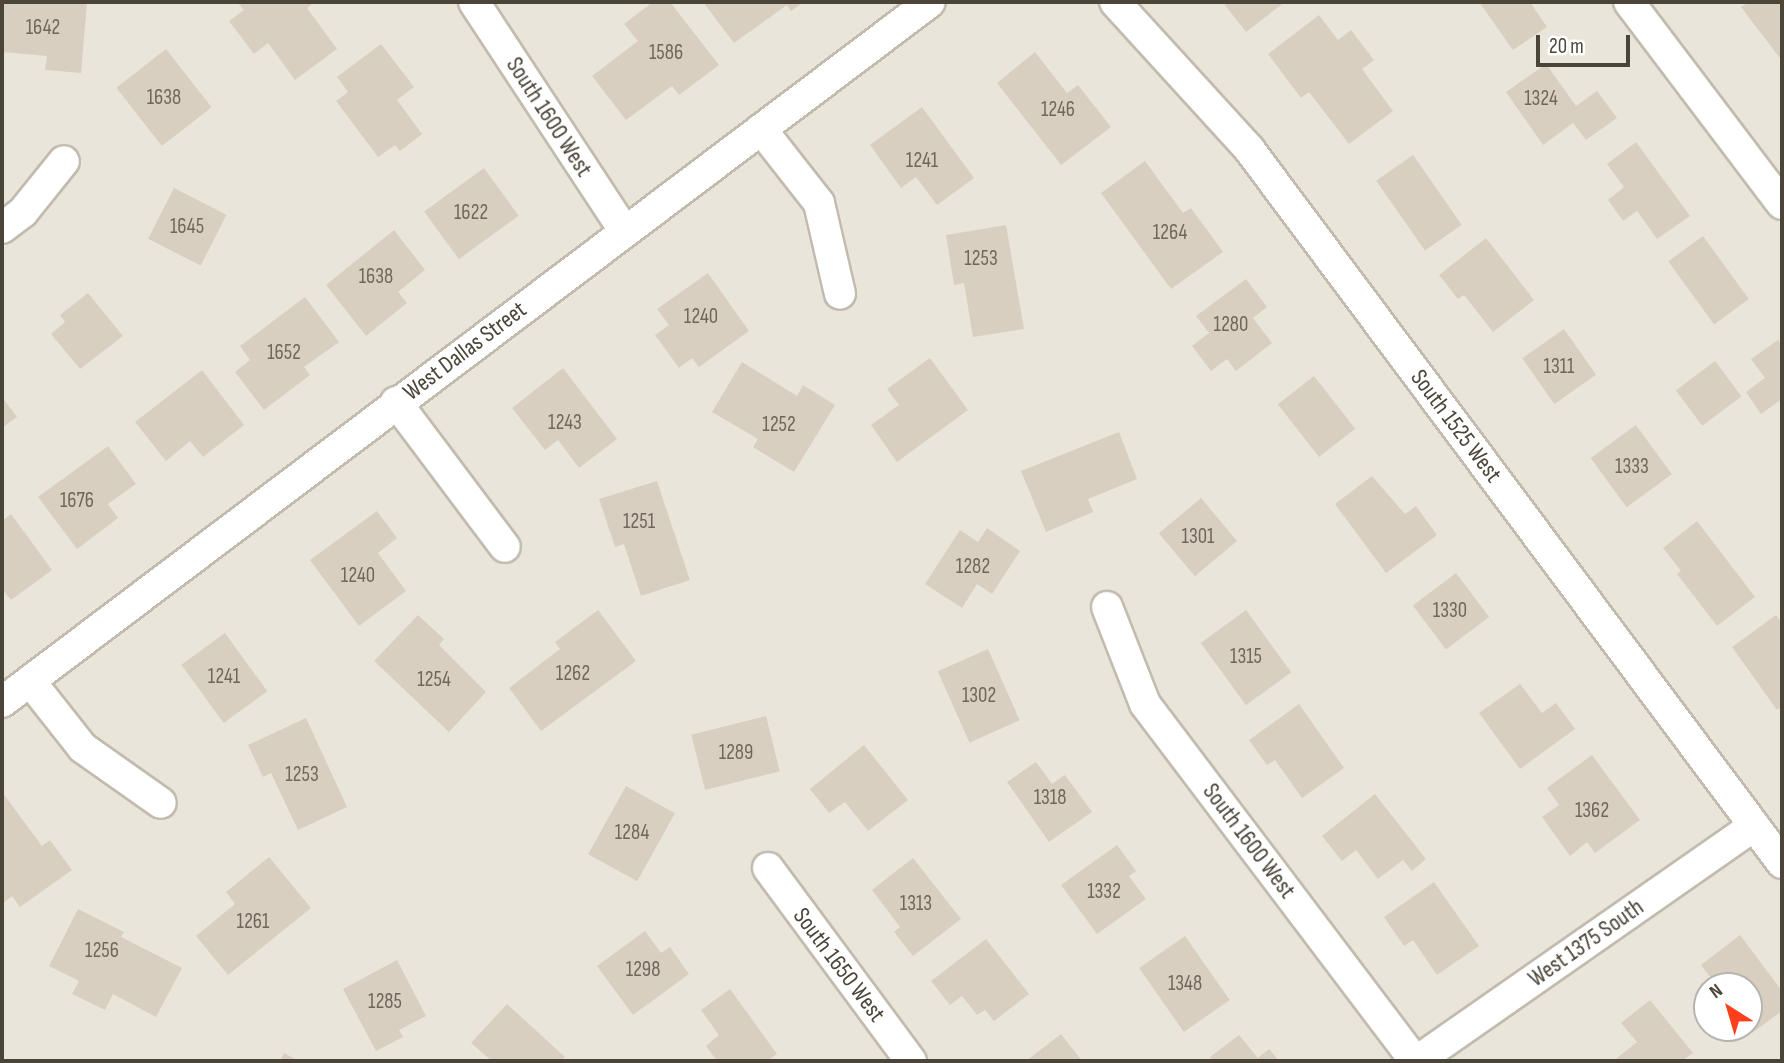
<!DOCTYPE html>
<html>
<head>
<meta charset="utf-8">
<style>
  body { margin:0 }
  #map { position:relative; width:1784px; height:1063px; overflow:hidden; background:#f6f3ec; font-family:"Sofia Sans Condensed",sans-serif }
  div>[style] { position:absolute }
  .residential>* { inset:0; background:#eae5da }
  .building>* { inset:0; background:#d8cfc1; transform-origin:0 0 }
  .roads { filter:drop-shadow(2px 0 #c2bbae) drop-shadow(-2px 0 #c2bbae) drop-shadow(0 2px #c2bbae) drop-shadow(0 -2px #c2bbae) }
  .minor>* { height:30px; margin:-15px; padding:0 15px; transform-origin:15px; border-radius:15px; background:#fff }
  span { translate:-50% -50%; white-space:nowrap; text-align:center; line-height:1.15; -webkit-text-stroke:5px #fff; paint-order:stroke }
  .number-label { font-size:21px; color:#6e675b }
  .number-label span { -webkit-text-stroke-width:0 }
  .street-label { font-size:24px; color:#4b4439 }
  .frame { position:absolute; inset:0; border:4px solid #4b4439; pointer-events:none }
  .north { position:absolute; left:1693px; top:972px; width:70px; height:70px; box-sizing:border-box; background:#fff; border:2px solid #b7b4b0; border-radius:50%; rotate:323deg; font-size:19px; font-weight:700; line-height:28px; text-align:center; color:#4b4439 }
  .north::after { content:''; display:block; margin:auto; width:24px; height:32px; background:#fc3f1d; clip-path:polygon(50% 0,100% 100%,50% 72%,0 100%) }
  .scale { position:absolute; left:1536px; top:35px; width:94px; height:32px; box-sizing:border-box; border:4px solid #4b4439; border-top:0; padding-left:9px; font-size:21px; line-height:24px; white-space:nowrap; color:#4b4439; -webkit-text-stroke:5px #fff; paint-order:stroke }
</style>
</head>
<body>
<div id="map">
  <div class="residential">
    <i style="clip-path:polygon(evenodd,2px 2px,1782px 2px,1782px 1061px,2px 1061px,2px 2px,1707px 986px,1749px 986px,1749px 1028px,1707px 1028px,1707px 986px)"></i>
  </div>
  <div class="building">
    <i style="clip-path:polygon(2px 2px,87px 3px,81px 73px,45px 70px,47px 56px,2px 52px)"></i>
    <i style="clip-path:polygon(237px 2px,310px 2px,312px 4px,307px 8px,337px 49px,295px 80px,268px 43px,254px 54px,229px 21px,244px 10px)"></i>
    <i style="clip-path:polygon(653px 2px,670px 2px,719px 65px,679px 95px,672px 86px,626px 120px,592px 76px,638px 41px,624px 24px)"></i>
    <i style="clip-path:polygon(703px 2px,804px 2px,791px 11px,787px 5px,734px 43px)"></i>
    <i style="clip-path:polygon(1227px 2px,1285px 2px,1246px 32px,1224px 4px)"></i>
    <i style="clip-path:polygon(1479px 2px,1530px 2px,1547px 27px,1513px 50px)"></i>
    <i style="clip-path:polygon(1749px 2px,1782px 2px,1782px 61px,1741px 7px)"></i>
    <i style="clip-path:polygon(1319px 15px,1338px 40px,1351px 30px,1374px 60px,1362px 69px,1393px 111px,1349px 144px,1309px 92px,1301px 98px,1268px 54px)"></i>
    <i style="clip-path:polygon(381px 44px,414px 87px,397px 100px,422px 134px,400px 151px,395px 145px,378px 157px,336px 101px,348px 92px,337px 77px)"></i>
    <i style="left:166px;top:49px;width:74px;height:63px;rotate:52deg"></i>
    <i style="clip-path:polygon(1035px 52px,1067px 93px,1078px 85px,1111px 127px,1061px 165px,997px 83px)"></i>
    <i style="clip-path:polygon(1546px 64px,1576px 106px,1597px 91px,1617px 118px,1586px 140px,1573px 123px,1543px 145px,1506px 92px)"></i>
    <i style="clip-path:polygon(922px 107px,974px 178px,937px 205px,916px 177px,901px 188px,870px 145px)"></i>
    <i style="clip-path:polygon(1636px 142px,1690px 216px,1657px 239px,1637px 211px,1623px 221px,1608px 200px,1624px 187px,1607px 164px)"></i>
    <i style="left:1413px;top:155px;width:85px;height:45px;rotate:55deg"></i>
    <i style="clip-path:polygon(1145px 161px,1183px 213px,1191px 208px,1223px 252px,1171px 289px,1101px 193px)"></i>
    <i style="left:484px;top:168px;width:59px;height:74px;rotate:54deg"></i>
    <i style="left:174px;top:188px;width:59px;height:57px;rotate:27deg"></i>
    <i style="clip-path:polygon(1006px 225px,1024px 329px,973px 337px,964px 283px,954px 285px,946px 235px)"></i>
    <i style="clip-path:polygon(394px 230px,425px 270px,398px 292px,407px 303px,366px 336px,326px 285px)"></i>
    <i style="left:1703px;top:236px;width:78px;height:43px;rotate:54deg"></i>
    <i style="clip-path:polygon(1486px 238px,1534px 300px,1493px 332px,1464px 295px,1458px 299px,1439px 275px)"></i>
    <i style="clip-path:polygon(708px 273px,749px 331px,699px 367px,692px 358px,679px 368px,655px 335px,669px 325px,657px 309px)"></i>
    <i style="clip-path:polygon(1246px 279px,1267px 307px,1253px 318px,1272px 343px,1236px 371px,1227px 359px,1211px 371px,1192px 346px,1209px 333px,1196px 316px)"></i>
    <i style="clip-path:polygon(88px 293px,123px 336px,80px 369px,51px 334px,65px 322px,60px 315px)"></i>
    <i style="clip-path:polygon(305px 297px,339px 342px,304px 367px,310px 375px,264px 410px,235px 372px,250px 360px,240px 346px)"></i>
    <i style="left:1564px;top:329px;width:56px;height:51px;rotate:55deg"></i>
    <i style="clip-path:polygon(1778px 340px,1782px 346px,1782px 405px,1779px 401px,1761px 414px,1746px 392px,1765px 378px,1751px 359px)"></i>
    <i style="clip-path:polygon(930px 358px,968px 410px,897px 462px,871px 425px,899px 405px,887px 389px)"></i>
    <i style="left:1715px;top:361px;width:44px;height:49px;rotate:53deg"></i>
    <i style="clip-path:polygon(742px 362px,797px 396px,803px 385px,835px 405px,794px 472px,753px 447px,758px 439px,712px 412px)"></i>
    <i style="clip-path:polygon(563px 368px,617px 439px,579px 468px,558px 440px,545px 450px,512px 408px)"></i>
    <i style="clip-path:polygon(202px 370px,244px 425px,203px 457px,190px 441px,166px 461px,135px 422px)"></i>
    <i style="left:1314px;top:376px;width:67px;height:46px;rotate:52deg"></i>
    <i style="clip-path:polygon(2px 397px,17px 417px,2px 428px)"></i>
    <i style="left:1636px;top:425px;width:61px;height:56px;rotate:54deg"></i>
    <i style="clip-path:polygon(1119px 432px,1137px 479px,1088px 499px,1093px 512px,1046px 532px,1021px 471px)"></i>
    <i style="clip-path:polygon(108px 446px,136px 484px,108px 504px,118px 518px,77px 549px,38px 497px)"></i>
    <i style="clip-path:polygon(1372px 476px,1405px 514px,1416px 506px,1437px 535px,1386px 573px,1335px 504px)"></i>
    <i style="clip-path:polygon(657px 481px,690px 580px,641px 596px,624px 544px,615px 547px,599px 499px)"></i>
    <i style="left:1201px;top:498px;width:56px;height:55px;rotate:50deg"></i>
    <i style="clip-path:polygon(377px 511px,397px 538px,378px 553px,406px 591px,359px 626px,310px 560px)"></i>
    <i style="clip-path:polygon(11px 514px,52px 570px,11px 600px,2px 589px,2px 521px)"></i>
    <i style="clip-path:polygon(1697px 521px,1755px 597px,1717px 626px,1677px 574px,1681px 571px,1663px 548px)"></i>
    <i style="clip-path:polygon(987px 528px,1020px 551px,992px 594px,977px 584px,962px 608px,925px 584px,960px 530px,978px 542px)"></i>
    <i style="left:1456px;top:573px;width:55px;height:54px;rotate:53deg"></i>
    <i style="clip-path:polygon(598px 610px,636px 661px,541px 731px,509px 688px,560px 649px,555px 642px)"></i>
    <i style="left:1246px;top:610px;width:77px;height:56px;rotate:54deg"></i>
    <i style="clip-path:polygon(418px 615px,444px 639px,439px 645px,486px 692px,449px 732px,374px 661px)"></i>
    <i style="clip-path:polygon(1776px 615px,1782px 623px,1782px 706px,1777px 710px,1732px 647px)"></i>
    <i style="left:225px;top:633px;width:72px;height:54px;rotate:54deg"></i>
    <i style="left:988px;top:649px;width:78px;height:55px;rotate:66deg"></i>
    <i style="clip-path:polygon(1520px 684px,1542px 713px,1556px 703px,1575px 729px,1520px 769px,1479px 713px)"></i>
    <i style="clip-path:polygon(1299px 704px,1344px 768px,1302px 798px,1275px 760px,1267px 765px,1249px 740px)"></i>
    <i style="left:766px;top:716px;width:57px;height:77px;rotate:76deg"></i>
    <i style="clip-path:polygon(306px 718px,347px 807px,298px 830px,271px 773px,263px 777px,248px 745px)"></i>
    <i style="clip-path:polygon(864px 745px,908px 800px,868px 831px,845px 802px,829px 813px,810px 789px)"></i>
    <i style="clip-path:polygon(1592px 755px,1640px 820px,1595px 853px,1587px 842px,1570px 856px,1542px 817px,1559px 805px,1547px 788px)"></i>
    <i style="clip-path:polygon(1036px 762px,1052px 784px,1065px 775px,1092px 812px,1049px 842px,1007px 782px)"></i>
    <i style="left:626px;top:786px;width:56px;height:78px;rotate:29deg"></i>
    <i style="clip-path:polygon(2px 792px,42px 846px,50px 840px,72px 870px,20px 907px,12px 896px,2px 904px)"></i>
    <i style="clip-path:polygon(1375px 794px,1426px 859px,1412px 871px,1403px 860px,1378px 879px,1356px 850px,1342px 861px,1322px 836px)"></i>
    <i style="clip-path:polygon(1117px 845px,1136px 871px,1129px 876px,1146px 899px,1097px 934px,1061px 885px)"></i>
    <i style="clip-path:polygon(269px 857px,311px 908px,228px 975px,196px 936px,235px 904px,226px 892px)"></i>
    <i style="clip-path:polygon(913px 858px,961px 919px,913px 956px,894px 932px,900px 927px,872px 890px)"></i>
    <i style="clip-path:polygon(1434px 882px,1479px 946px,1437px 975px,1413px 940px,1404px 946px,1384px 917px)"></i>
    <i style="clip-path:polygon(78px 909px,124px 932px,121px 937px,182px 968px,156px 1017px,113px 994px,105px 1010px,72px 994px,79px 981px,49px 966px)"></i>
    <i style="clip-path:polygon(645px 931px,661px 953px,670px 947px,689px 974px,633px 1015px,597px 966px)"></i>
    <i style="clip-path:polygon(1740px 935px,1782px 991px,1782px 1011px,1752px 1033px,1748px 1028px,1749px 986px,1717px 986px,1701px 965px)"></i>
    <i style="left:1185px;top:936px;width:78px;height:56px;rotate:55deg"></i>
    <i style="clip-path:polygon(986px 939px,1029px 994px,994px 1021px,985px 1010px,977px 1015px,962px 996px,950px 1005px,931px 981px)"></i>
    <i style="clip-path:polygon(397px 960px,426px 1016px,399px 1030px,403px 1037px,376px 1051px,343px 989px)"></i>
    <i style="clip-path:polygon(730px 989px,777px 1054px,767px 1061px,717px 1061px,706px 1046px,719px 1035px,701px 1010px)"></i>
    <i style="clip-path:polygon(1650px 1000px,1693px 1053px,1682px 1061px,1619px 1061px,1617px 1058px,1637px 1042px,1621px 1023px)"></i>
    <i style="clip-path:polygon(507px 1004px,565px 1057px,561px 1061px,492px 1061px,471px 1043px)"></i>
    <i style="clip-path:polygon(1061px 1034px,1082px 1061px,1026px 1061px)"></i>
    <i style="clip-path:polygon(1239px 1035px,1258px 1058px,1269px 1049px,1279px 1061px,1213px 1061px,1210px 1057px)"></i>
    <i style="clip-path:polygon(284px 1053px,299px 1061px,280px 1061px)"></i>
  </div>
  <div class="roads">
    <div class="minor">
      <i style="left:474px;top:2px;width:275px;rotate:56.7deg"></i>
      <i style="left:1115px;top:2px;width:199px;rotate:47.6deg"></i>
      <i style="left:1249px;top:149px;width:891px;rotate:53.26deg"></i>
      <i style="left:1629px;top:2px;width:253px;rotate:52.9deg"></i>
      <i style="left:761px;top:129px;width:94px;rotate:51.9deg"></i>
      <i style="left:819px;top:203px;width:93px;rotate:77deg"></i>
      <i style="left:2px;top:228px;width:26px;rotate:-37deg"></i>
      <i style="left:23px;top:212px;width:65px;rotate:-51.2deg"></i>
      <i style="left:396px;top:402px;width:181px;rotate:53.1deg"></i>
      <i style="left:1107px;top:607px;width:104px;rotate:68.6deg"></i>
      <i style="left:1145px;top:704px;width:448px;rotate:52.9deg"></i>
      <i style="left:30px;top:681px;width:85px;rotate:51.7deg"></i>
      <i style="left:83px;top:748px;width:95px;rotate:35.2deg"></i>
      <i style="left:2px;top:702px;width:1162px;rotate:-37.03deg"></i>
      <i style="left:768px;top:868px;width:240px;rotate:53.5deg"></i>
      <i style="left:1417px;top:1061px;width:411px;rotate:-34.9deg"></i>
    </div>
  </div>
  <div class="number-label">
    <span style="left:43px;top:28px">1642</span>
    <span style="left:666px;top:53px">1586</span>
    <span style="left:164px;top:98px">1638</span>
    <span style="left:1541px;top:99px">1324</span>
    <span style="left:1058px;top:110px">1246</span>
    <span style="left:922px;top:161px">1241</span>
    <span style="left:471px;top:213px">1622</span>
    <span style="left:187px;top:227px">1645</span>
    <span style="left:1170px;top:233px">1264</span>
    <span style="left:981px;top:259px">1253</span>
    <span style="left:376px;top:277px">1638</span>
    <span style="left:701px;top:317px">1240</span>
    <span style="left:1231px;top:325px">1280</span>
    <span style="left:284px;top:353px">1652</span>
    <span style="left:1559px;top:367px">1311</span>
    <span style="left:565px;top:423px">1243</span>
    <span style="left:779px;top:425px">1252</span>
    <span style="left:1632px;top:467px">1333</span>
    <span style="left:77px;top:501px">1676</span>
    <span style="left:639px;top:522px">1251</span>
    <span style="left:1198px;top:537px">1301</span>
    <span style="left:973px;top:567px">1282</span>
    <span style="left:358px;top:576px">1240</span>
    <span style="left:1450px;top:611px">1330</span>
    <span style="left:1246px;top:657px">1315</span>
    <span style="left:573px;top:674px">1262</span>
    <span style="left:224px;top:677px">1241</span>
    <span style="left:434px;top:680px">1254</span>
    <span style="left:979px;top:696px">1302</span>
    <span style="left:736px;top:753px">1289</span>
    <span style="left:302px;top:775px">1253</span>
    <span style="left:1050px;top:798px">1318</span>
    <span style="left:1592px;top:811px">1362</span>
    <span style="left:632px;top:833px">1284</span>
    <span style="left:1104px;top:892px">1332</span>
    <span style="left:916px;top:904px">1313</span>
    <span style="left:253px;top:922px">1261</span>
    <span style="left:102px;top:951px">1256</span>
    <span style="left:643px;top:970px">1298</span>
    <span style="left:1185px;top:984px">1348</span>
    <span style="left:385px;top:1002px">1285</span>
  </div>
  <div class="street-label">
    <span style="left:549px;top:117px;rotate:57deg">South 1600 West</span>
    <span style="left:465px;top:351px;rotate:-37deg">West Dallas Street</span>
    <span style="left:1456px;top:426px;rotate:53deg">South 1525 West</span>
    <span style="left:1249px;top:841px;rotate:53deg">South 1600 West</span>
    <span style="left:1586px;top:943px;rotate:-35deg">West 1375 South</span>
    <span style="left:839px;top:965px;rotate:53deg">South 1650 West</span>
  </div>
  <div class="frame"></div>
  <div class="north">N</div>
  <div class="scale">20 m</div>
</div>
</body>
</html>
